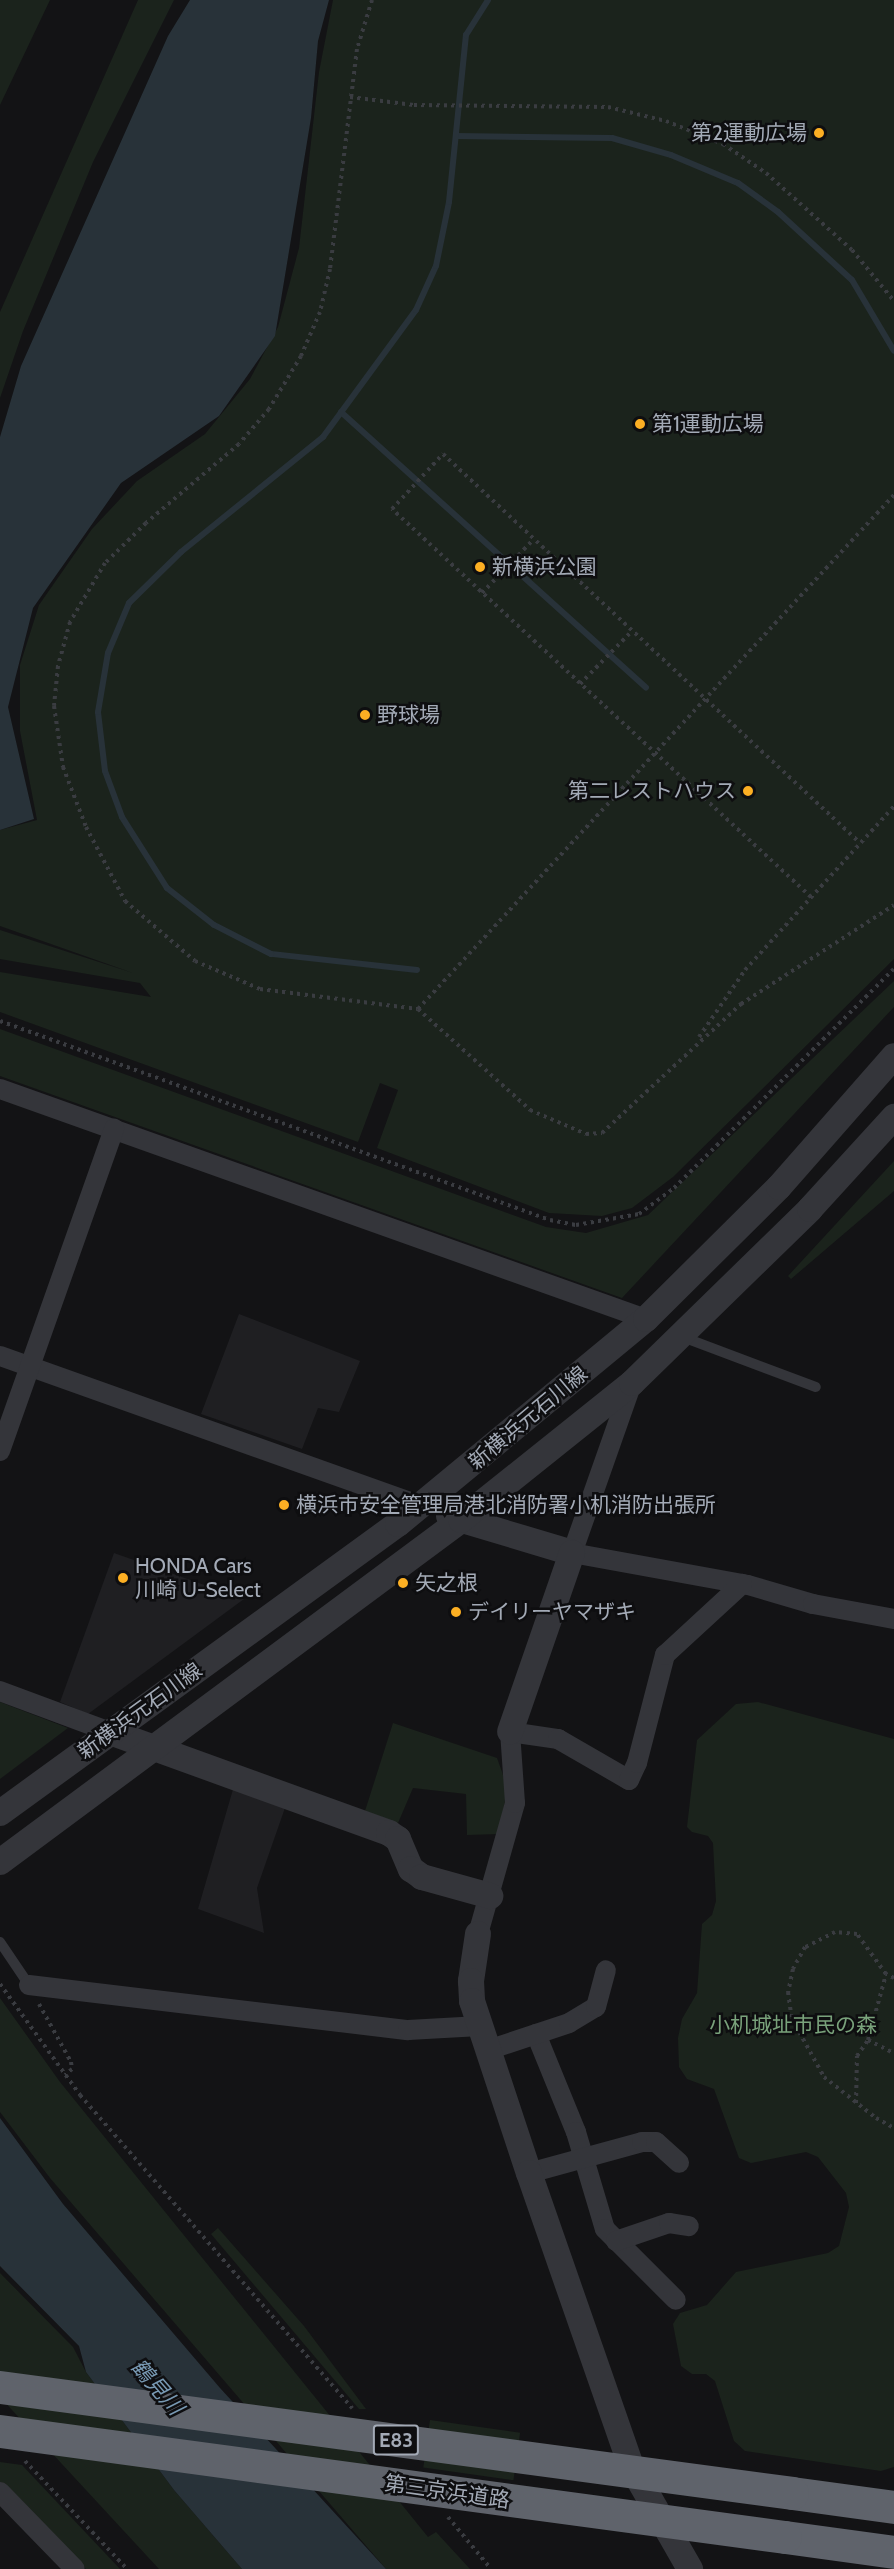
<!DOCTYPE html>
<html>
<head>
<meta charset="utf-8">
<style>
  body { margin:0 }
  #map { position:relative; width:894px; height:2569px; overflow:hidden; background:#131315; font-family:Cabin,"Noto Sans JP",sans-serif }
  div>[style] { position:absolute }
  .built>* { inset:0; background:#1f1f22 }
  .green>* { inset:0; background:#1b231c; transform-origin:0 0 }
  .water>* { inset:0; background:#283239 }
  .stream>* { height:6px; margin:-3px; padding:0 3px; transform-origin:3px; border-radius:3px; background:#283239 }
  .path>* { height:4px; margin-top:-2px; transform-origin:0; background:repeating-linear-gradient(90deg,#3a3c41 0 3px,transparent 0 7.5px) }
  .service>* { height:10px; margin:-5px; padding:0 5px; transform-origin:5px; border-radius:5px; background:#34353a }
  .minor>* { height:20px; margin:-10px; padding:0 10px; transform-origin:10px; border-radius:10px; background:#34353a }
  .tertiary>* { height:26px; margin:-13px; padding:0 13px; transform-origin:13px; border-radius:13px; background:#34353a }
  .motorway>* { height:33px; margin:-16.5px; padding:0 16.5px; transform-origin:16.5px; border-radius:16.5px; background:#5f636b }
  .motorway-bridge>* { height:33px; margin:-16.5px; padding:0 16.5px; transform-origin:16.5px; border-radius:16.5px; background:#5f636b }
  .dots>* { width:16px; height:16px; translate:-50% -50%; box-sizing:border-box; border:3px solid #0e0e10; border-radius:50% }
  span { translate:-50% -50%; white-space:nowrap; text-align:center; line-height:1.15; -webkit-text-stroke:5px #0e0e10; paint-order:stroke }
  .shield-label span { padding:2px 4px; background:#0e0e10; border:2px solid; border-radius:4px; -webkit-text-stroke-width:0 }
  .shield-label { font-size:20px; color:#a3aab6; font-weight:700 }
  .poi-label { font-size:21px; color:#a3aab6 }
  .right { translate:-100% -50%; text-align:right }
  .left { translate:0 -50%; text-align:left }
  .street-label { font-size:21px; color:#a3aab6 }
  .park-label { font-size:21px; color:#79a27b }
  .water-label { font-size:22px; color:#7899b3; font-style:italic }
</style>
</head>
<body>
<div id="map">
  <div class="built">
    <i style="clip-path:polygon(239px 1314px,360px 1361px,339px 1412px,318px 1408px,302px 1449px,201px 1414px)"></i>
    <i style="clip-path:polygon(114px 1553px,244px 1599px,88px 1714px,60px 1702px)"></i>
    <i style="clip-path:polygon(234px 1786px,286px 1805px,257px 1888px,264px 1933px,198px 1909px)"></i>
  </div>
  <div class="green">
    <i style="clip-path:polygon(0 0,50px 0,0 105px)"></i>
    <i style="clip-path:polygon(138px 0,174px 0,93px 162px,23px 331px,0 398px,0 312px)"></i>
    <i style="clip-path:polygon(333px 0,894px 0,894px 959px,673px 1177px,632px 1208px,602px 1216px,549px 1213px,377px 1148px,398px 1090px,380px 1083px,358px 1142px,0 1012px,0 972px,151px 997px,140px 983px,0 959px,0 930px,133px 973px,0 926px,0 830px,37px 820px,20px 731px,20px 665px,39px 605px,92px 529px,137px 481px,205px 434px,250px 379px,278px 327px,299px 248px,319px 72px)"></i>
    <i style="clip-path:polygon(894px 981px,894px 1007px,622px 1298px,0 1076px,0 1029px,546px 1227px,586px 1233px,648px 1215px)"></i>
    <i style="clip-path:polygon(894px 1161px,894px 1191px,791px 1279px,788px 1276px)"></i>
    <i style="clip-path:polygon(0 1702px,68px 1728px,0 1779px)"></i>
    <i style="clip-path:polygon(758px 1702px,894px 1739px,894px 2467px,881px 2471px,745px 2451px,734px 2441px,715px 2381px,706px 2374px,692px 2374px,681px 2366px,673px 2324px,680px 2313px,707px 2305px,736px 2272px,828px 2253px,839px 2246px,849px 2207px,846px 2193px,818px 2157px,806px 2152px,751px 2163px,739px 2158px,714px 2089px,687px 2079px,679px 2067px,678px 2038px,682px 2019px,697px 1993px,702px 1924px,712px 1915px,716px 1901px,713px 1843px,708px 1836px,692px 1832px,687px 1827px,697px 1740px,736px 1704px)"></i>
    <i style="clip-path:polygon(393px 1723px,497px 1758px,506px 1783px,504px 1815px,499px 1834px,467px 1835px,466px 1794px,413px 1788px,398px 1823px,365px 1811px)"></i>
    <i style="clip-path:polygon(0 1998px,60px 2082px,428px 2537px,436px 2532px,470px 2569px,386px 2569px,50px 2178px,0 2112px)"></i>
    <i style="clip-path:polygon(218px 2228px,304px 2326px,366px 2409px,359px 2409px,211px 2234px)"></i>
    <i style="clip-path:polygon(0 2273px,73px 2347px,86px 2372px,174px 2490px,242px 2569px,159px 2569px,0 2397px)"></i>
    <i style="left:430px;top:2420px;width:91px;height:48px;rotate:8deg"></i>
    <i style="clip-path:polygon(0 2462px,22px 2465px,120px 2569px,86px 2569px,72px 2558px,0 2482px)"></i>
  </div>
  <div class="water">
    <i style="clip-path:polygon(190px 0,329px 0,318px 41px,311px 118px,275px 336px,219px 416px,121px 483px,33px 608px,8px 707px,34px 819px,0 830px,0 437px,21px 366px,168px 36px)"></i>
    <i style="clip-path:polygon(0 2118px,63px 2204px,220px 2388px,386px 2569px,242px 2569px,174px 2490px,86px 2372px,79px 2346px,0 2266px)"></i>
  </div>
  <div class="stream">
    <i style="left:456px;top:136px;width:156px;rotate:0.7deg"></i>
    <i style="left:612px;top:138px;width:61px;rotate:16.1deg"></i>
    <i style="left:671px;top:155px;width:73px;rotate:22.7deg"></i>
    <i style="left:738px;top:183px;width:49px;rotate:35.9deg"></i>
    <i style="left:778px;top:212px;width:100px;rotate:42.6deg"></i>
    <i style="left:852px;top:280px;width:82px;rotate:59.4deg"></i>
    <i style="left:341px;top:412px;width:411px;rotate:42.1deg"></i>
    <i style="left:417px;top:970px;width:147px;rotate:-173.7deg"></i>
    <i style="left:271px;top:954px;width:64px;rotate:-153deg"></i>
    <i style="left:214px;top:925px;width:60px;rotate:-141.8deg"></i>
    <i style="left:167px;top:888px;width:84px;rotate:-122.4deg"></i>
    <i style="left:122px;top:817px;width:49px;rotate:-110.3deg"></i>
    <i style="left:105px;top:771px;width:59px;rotate:-96.8deg"></i>
    <i style="left:98px;top:712px;width:60px;rotate:-80.4deg"></i>
    <i style="left:108px;top:653px;width:54px;rotate:-67.2deg"></i>
    <i style="left:129px;top:603px;width:73px;rotate:-44.4deg"></i>
    <i style="left:181px;top:552px;width:183px;rotate:-39deg"></i>
    <i style="left:323px;top:437px;width:157px;rotate:-53.8deg"></i>
    <i style="left:416px;top:310px;width:48px;rotate:-65.6deg"></i>
    <i style="left:436px;top:266px;width:65px;rotate:-78.5deg"></i>
    <i style="left:449px;top:202px;width:168px;rotate:-84.2deg"></i>
    <i style="left:466px;top:35px;width:41px;rotate:-57.8deg"></i>
  </div>
  <div class="path">
    <i style="left:372px;top:0;width:51px;rotate:107deg"></i>
    <i style="left:357px;top:49px;width:222px;rotate:97deg"></i>
    <i style="left:330px;top:269px;width:44px;rotate:103.1deg"></i>
    <i style="left:320px;top:312px;width:48px;rotate:113.4deg"></i>
    <i style="left:301px;top:356px;width:62px;rotate:121.1deg"></i>
    <i style="left:269px;top:409px;width:46px;rotate:130.6deg"></i>
    <i style="left:239px;top:444px;width:122px;rotate:139.7deg"></i>
    <i style="left:146px;top:523px;width:57px;rotate:135.7deg"></i>
    <i style="left:105px;top:563px;width:69px;rotate:120.7deg"></i>
    <i style="left:70px;top:622px;width:46px;rotate:105.3deg"></i>
    <i style="left:58px;top:666px;width:40px;rotate:95.7deg"></i>
    <i style="left:54px;top:706px;width:62px;rotate:81.6deg"></i>
    <i style="left:63px;top:767px;width:64px;rotate:69deg"></i>
    <i style="left:86px;top:827px;width:84px;rotate:62.2deg"></i>
    <i style="left:125px;top:901px;width:92px;rotate:40.6deg"></i>
    <i style="left:195px;top:961px;width:71px;rotate:23.3deg"></i>
    <i style="left:260px;top:989px;width:159px;rotate:7.2deg"></i>
    <i style="left:418px;top:1009px;width:151px;rotate:42deg"></i>
    <i style="left:530px;top:1110px;width:61px;rotate:23.2deg"></i>
    <i style="left:586px;top:1134px;width:16px;rotate:-4deg"></i>
    <i style="left:602px;top:1133px;width:190px;rotate:-42.9deg"></i>
    <i style="left:741px;top:1004px;width:182px;rotate:-32.9deg"></i>
    <i style="left:350px;top:97px;width:64px;rotate:7.1deg"></i>
    <i style="left:414px;top:105px;width:194px;rotate:0.6deg"></i>
    <i style="left:608px;top:107px;width:60px;rotate:13.6deg"></i>
    <i style="left:666px;top:121px;width:61px;rotate:22deg"></i>
    <i style="left:723px;top:144px;width:52px;rotate:34deg"></i>
    <i style="left:766px;top:173px;width:115px;rotate:41.8deg"></i>
    <i style="left:852px;top:250px;width:66px;rotate:50.5deg"></i>
    <i style="left:482px;top:593px;width:75px;rotate:-46.1deg"></i>
    <i style="left:580px;top:684px;width:74px;rotate:-45.5deg"></i>
    <i style="left:811px;top:897px;width:571px;rotate:-137.2deg"></i>
    <i style="left:392px;top:509px;width:75px;rotate:-47.2deg"></i>
    <i style="left:443px;top:454px;width:570px;rotate:43.01deg"></i>
    <i style="left:418px;top:1009px;width:701px;rotate:-47.2deg"></i>
    <i style="left:0;top:1021px;width:585px;rotate:19.89deg"></i>
    <i style="left:550px;top:1220px;width:26px;rotate:11deg"></i>
    <i style="left:576px;top:1225px;width:64px;rotate:-9.9deg"></i>
    <i style="left:639px;top:1214px;width:44px;rotate:-36.6deg"></i>
    <i style="left:674px;top:1188px;width:310px;rotate:-44.9deg"></i>
    <i style="left:699px;top:1037px;width:81px;rotate:-55.5deg"></i>
    <i style="left:745px;top:970px;width:222px;rotate:-47.7deg"></i>
    <i style="left:894px;top:1978px;width:9px;rotate:-153deg"></i>
    <i style="left:886px;top:1974px;width:49px;rotate:-125.9deg"></i>
    <i style="left:857px;top:1934px;width:22px;rotate:-175deg"></i>
    <i style="left:835px;top:1932px;width:34px;rotate:153deg"></i>
    <i style="left:805px;top:1947px;width:25px;rotate:119deg"></i>
    <i style="left:793px;top:1969px;width:24px;rotate:102deg"></i>
    <i style="left:788px;top:1992px;width:27px;rotate:82deg"></i>
    <i style="left:792px;top:2019px;width:66px;rotate:61.1deg"></i>
    <i style="left:824px;top:2077px;width:66px;rotate:38.3deg"></i>
    <i style="left:876px;top:2118px;width:21px;rotate:29deg"></i>
    <i style="left:0;top:1984px;width:137px;rotate:54.2deg"></i>
    <i style="left:80px;top:2095px;width:415px;rotate:49deg"></i>
    <i style="left:39px;top:2004px;width:66px;rotate:61.1deg"></i>
    <i style="left:71px;top:2062px;width:7px;rotate:82deg"></i>
    <i style="left:72px;top:2069px;width:9px;rotate:139deg"></i>
    <i style="left:868px;top:2040px;width:29px;rotate:27deg"></i>
    <i style="left:856px;top:2103px;width:47px;rotate:-88.8deg"></i>
    <i style="left:857px;top:2056px;width:19px;rotate:-55deg"></i>
    <i style="left:868px;top:2040px;width:68px;rotate:-74.7deg"></i>
    <i style="left:25px;top:2461px;width:149px;rotate:46.6deg"></i>
    <i style="left:448px;top:2517px;width:67px;rotate:50.4deg"></i>
  </div>
  <div class="service">
    <i style="left:680px;top:1336px;width:145px;rotate:20.6deg"></i>
    <i style="left:0;top:1942px;width:52px;rotate:56deg"></i>
  </div>
  <div class="minor">
    <i style="left:0;top:1089px;width:686px;rotate:19.6deg"></i>
    <i style="left:0;top:1356px;width:447px;rotate:19.6deg"></i>
    <i style="left:632px;top:1383px;width:180px;rotate:109.4deg"></i>
    <i style="left:572px;top:1553px;width:179px;rotate:10.3deg"></i>
    <i style="left:748px;top:1585px;width:68px;rotate:16.3deg"></i>
    <i style="left:813px;top:1604px;width:82px;rotate:10.5deg"></i>
    <i style="left:0;top:1451px;width:342px;rotate:-70.5deg"></i>
    <i style="left:0;top:1691px;width:117px;rotate:20.4deg"></i>
    <i style="left:478px;top:1934px;width:136px;rotate:-74.2deg"></i>
    <i style="left:515px;top:1803px;width:71px;rotate:-94deg"></i>
    <i style="left:510px;top:1732px;width:49px;rotate:8.3deg"></i>
    <i style="left:558px;top:1739px;width:82px;rotate:30deg"></i>
    <i style="left:629px;top:1780px;width:19px;rotate:-65deg"></i>
    <i style="left:637px;top:1763px;width:112px;rotate:-75.5deg"></i>
    <i style="left:665px;top:1655px;width:105px;rotate:-42.7deg"></i>
    <i style="left:29px;top:1985px;width:382px;rotate:6.8deg"></i>
    <i style="left:408px;top:2030px;width:72px;rotate:-3.2deg"></i>
    <i style="left:536px;top:2034px;width:106px;rotate:67.8deg"></i>
    <i style="left:576px;top:2132px;width:101px;rotate:73.4deg"></i>
    <i style="left:605px;top:2229px;width:100px;rotate:45deg"></i>
    <i style="left:488px;top:2050px;width:85px;rotate:-18.4deg"></i>
    <i style="left:569px;top:2023px;width:31px;rotate:-31deg"></i>
    <i style="left:596px;top:2007px;width:38px;rotate:-75deg"></i>
    <i style="left:529px;top:2173px;width:117px;rotate:-15.3deg"></i>
    <i style="left:642px;top:2142px;width:14px"></i>
    <i style="left:656px;top:2142px;width:31px;rotate:42deg"></i>
    <i style="left:616px;top:2241px;width:56px;rotate:-18.8deg"></i>
    <i style="left:669px;top:2223px;width:20px;rotate:9deg"></i>
    <i style="left:0;top:2492px;width:107px;rotate:45.8deg"></i>
  </div>
  <div class="tertiary">
    <i style="left:449px;top:1516px;width:128px;rotate:16.7deg"></i>
    <i style="left:572px;top:1553px;width:189px;rotate:109.1deg"></i>
    <i style="left:110px;top:1732px;width:297px;rotate:19.9deg"></i>
    <i style="left:389px;top:1833px;width:11px;rotate:34deg"></i>
    <i style="left:398px;top:1839px;width:33px;rotate:67deg"></i>
    <i style="left:411px;top:1869px;width:14px;rotate:36deg"></i>
    <i style="left:422px;top:1877px;width:71px;rotate:15.6deg"></i>
    <i style="left:0;top:1813px;width:492px;rotate:-36deg"></i>
    <i style="left:398px;top:1524px;width:322px;rotate:-39.6deg"></i>
    <i style="left:646px;top:1319px;width:187px;rotate:-44.8deg"></i>
    <i style="left:779px;top:1187px;width:174px;rotate:-48.7deg"></i>
    <i style="left:0;top:1862px;width:574px;rotate:-36.57deg"></i>
    <i style="left:461px;top:1520px;width:219px;rotate:-38.7deg"></i>
    <i style="left:632px;top:1383px;width:249px;rotate:-44.3deg"></i>
    <i style="left:810px;top:1209px;width:125px;rotate:-47.6deg"></i>
    <i style="left:478px;top:1934px;width:48px;rotate:98.5deg"></i>
    <i style="left:471px;top:1981px;width:20px;rotate:87deg"></i>
    <i style="left:472px;top:2001px;width:181px;rotate:71.7deg"></i>
    <i style="left:529px;top:2173px;width:310px;rotate:70.8deg"></i>
    <i style="left:631px;top:2466px;width:119px;rotate:60.2deg"></i>
  </div>
  <div class="motorway">
    <i style="left:792px;top:2493px;width:103px;rotate:7.8deg"></i>
    <i style="left:785px;top:2537px;width:110px;rotate:7.8deg"></i>
  </div>
  <div class="motorway-bridge">
    <i style="left:0;top:2387px;width:799px;rotate:7.62deg"></i>
    <i style="left:0;top:2431px;width:792px;rotate:7.69deg"></i>
  </div>
  <div class="dots">
    <i style="left:819px;top:133px;background:#fcaf23"></i>
    <i style="left:640px;top:424px;background:#fcaf23"></i>
    <i style="left:480px;top:567px;background:#fcaf23"></i>
    <i style="left:365px;top:715px;background:#fcaf23"></i>
    <i style="left:748px;top:791px;background:#fcaf23"></i>
    <i style="left:284px;top:1505px;background:#fcaf23"></i>
    <i style="left:123px;top:1578px;background:#fcaf23"></i>
    <i style="left:403px;top:1583px;background:#fcaf23"></i>
    <i style="left:456px;top:1612px;background:#fcaf23"></i>
  </div>
  <div class="shield-label">
    <span style="left:396px;top:2440px">E83</span>
  </div>
  <div class="poi-label">
    <span class="right" style="left:807px;top:133px">第2運動広場</span>
    <span class="left" style="left:652px;top:424px">第1運動広場</span>
    <span class="left" style="left:492px;top:567px">新横浜公園</span>
    <span class="left" style="left:377px;top:715px">野球場</span>
    <span class="right" style="left:736px;top:791px">第二レストハウス</span>
    <span class="left" style="left:296px;top:1505px">横浜市安全管理局港北消防署小机消防出張所</span>
    <span class="left" style="left:135px;top:1578px">HONDA Cars<br>川崎 U-Select</span>
    <span class="left" style="left:415px;top:1583px">矢之根</span>
    <span class="left" style="left:468px;top:1612px">デイリーヤマザキ</span>
  </div>
  <div class="street-label">
    <span style="left:528px;top:1418px;rotate:-40deg">新横浜元石川線</span>
    <span style="left:140px;top:1711px;rotate:-36deg">新横浜元石川線</span>
    <span style="left:447px;top:2492px;rotate:8deg">第三京浜道路</span>
  </div>
  <div class="park-label">
    <span style="left:793px;top:2025px">小机城址市民の森</span>
  </div>
  <div class="water-label">
    <span style="left:157px;top:2387px;rotate:49deg">鶴見川</span>
  </div>
</div>
</body>
</html>
